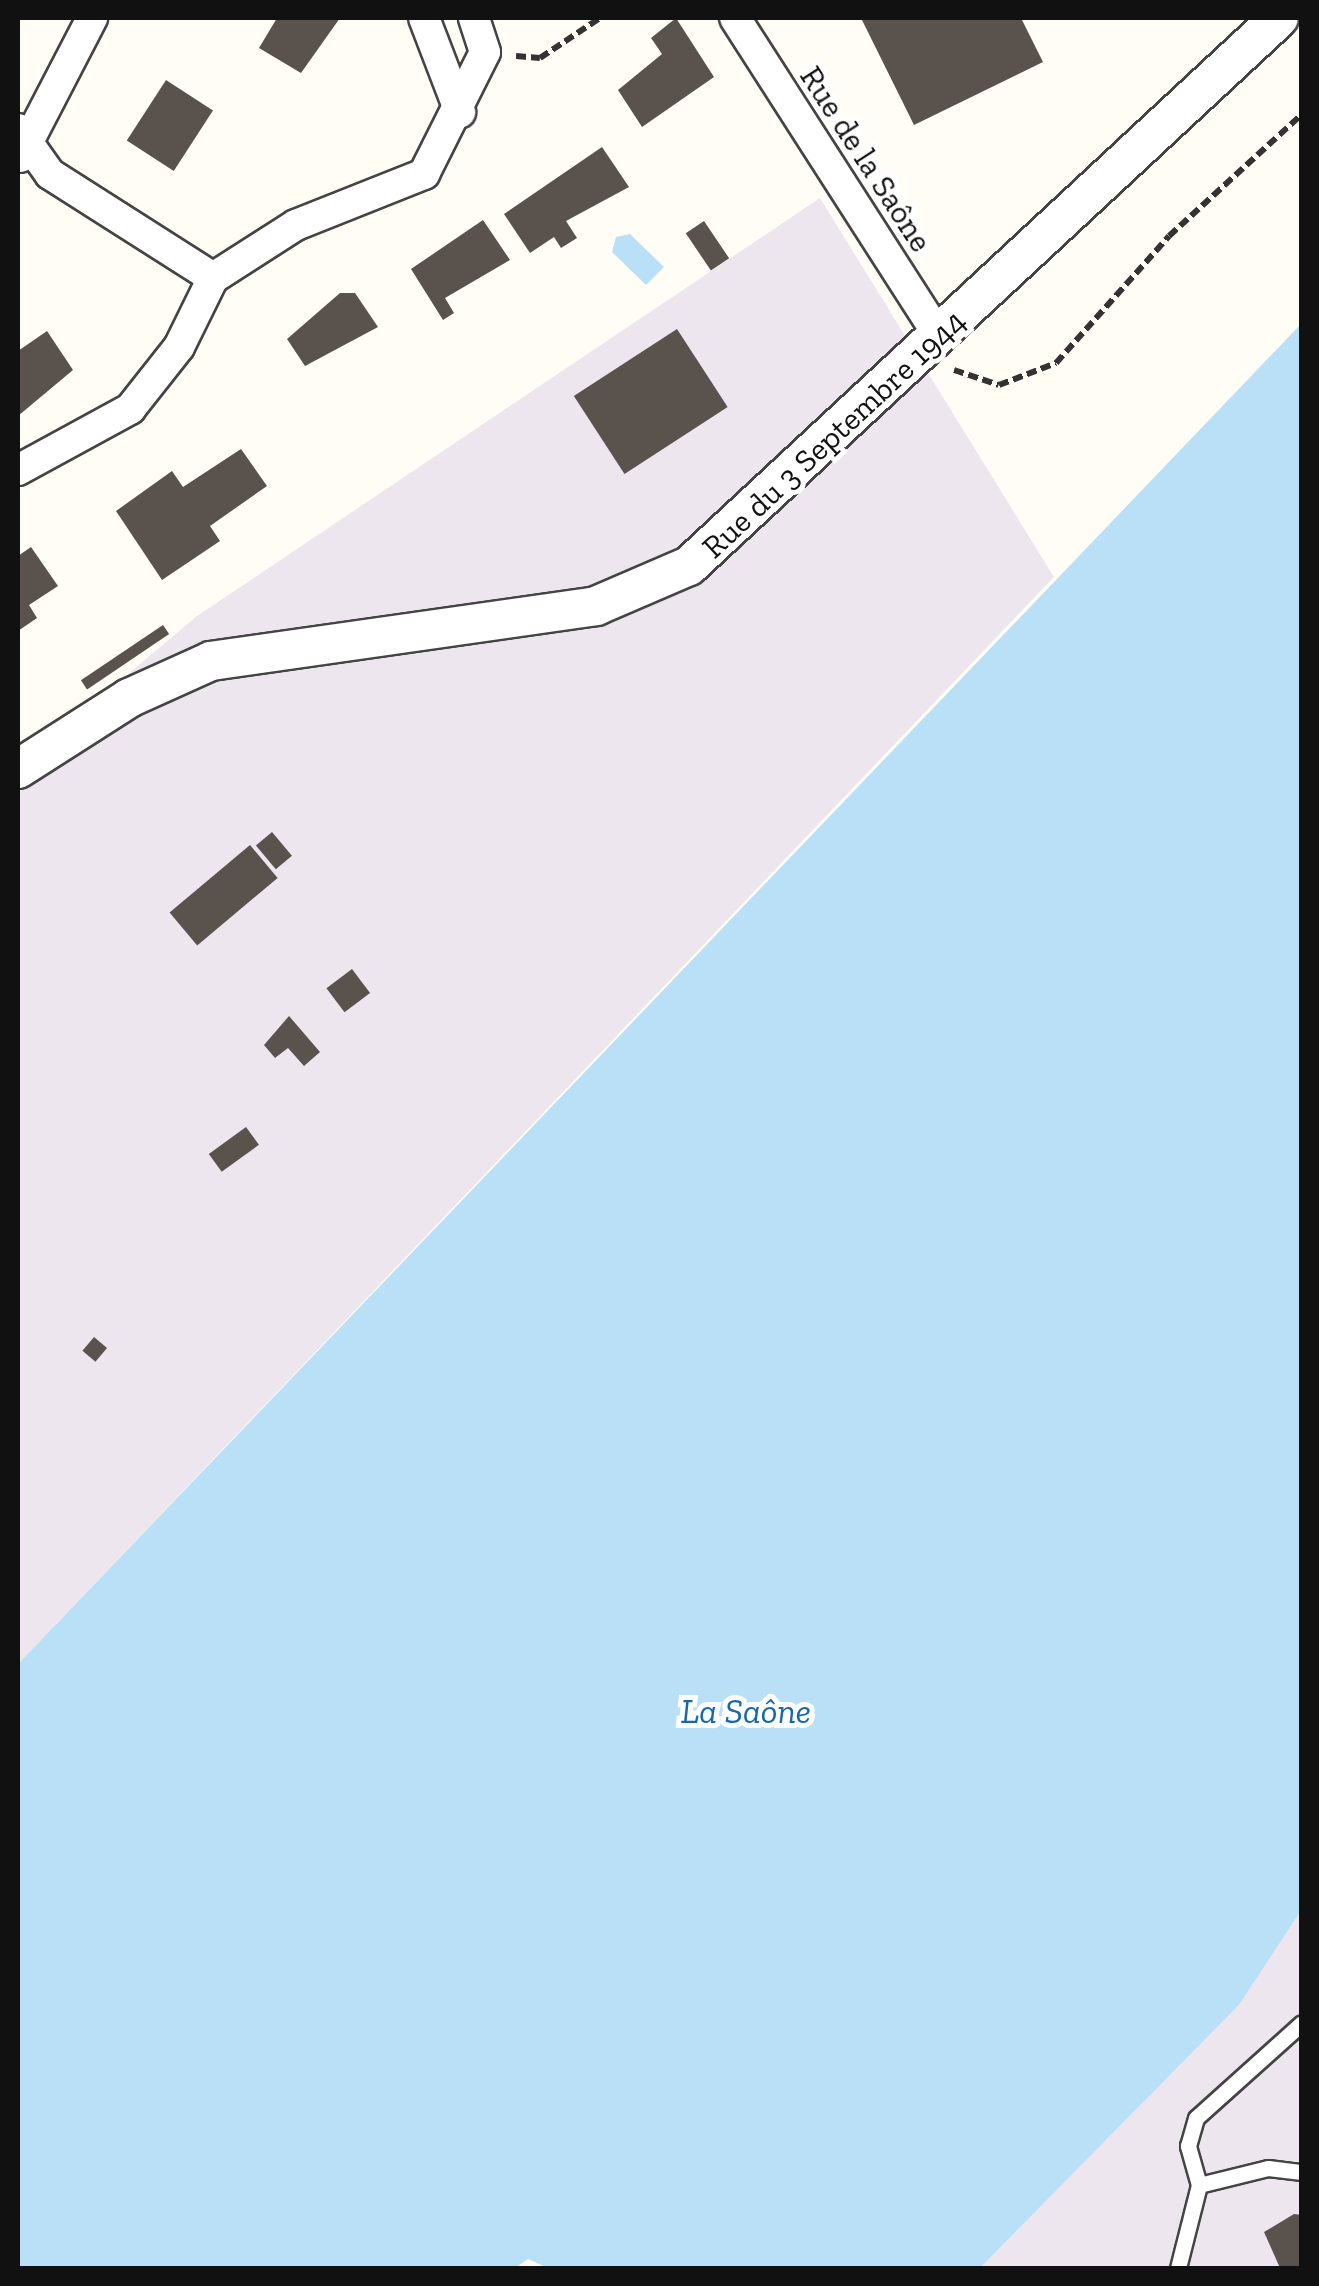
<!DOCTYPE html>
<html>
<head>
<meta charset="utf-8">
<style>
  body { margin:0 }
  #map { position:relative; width:1319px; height:2286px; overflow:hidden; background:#fffdf5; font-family:"Zilla Slab",serif }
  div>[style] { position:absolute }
  .industrial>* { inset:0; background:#eee6ef }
  .water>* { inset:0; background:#b9e0f7 }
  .building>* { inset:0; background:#5a524d; transform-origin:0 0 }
  .path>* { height:6px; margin-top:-3px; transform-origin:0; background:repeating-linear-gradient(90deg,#333 0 10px,transparent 0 15px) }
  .roads { filter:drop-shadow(2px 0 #444) drop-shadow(-2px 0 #444) drop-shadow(0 2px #444) drop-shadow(0 -2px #444) }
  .service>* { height:15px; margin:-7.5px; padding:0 7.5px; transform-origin:7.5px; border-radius:7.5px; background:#fff }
  .minor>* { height:30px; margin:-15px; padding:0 15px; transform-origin:15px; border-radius:15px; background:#fff }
  .tertiary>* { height:38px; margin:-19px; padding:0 19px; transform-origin:19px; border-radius:19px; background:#fff }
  span { translate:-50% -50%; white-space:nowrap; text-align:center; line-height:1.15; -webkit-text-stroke:10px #fff; paint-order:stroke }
  .street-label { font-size:32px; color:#111 }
  .water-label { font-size:35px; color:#1768a6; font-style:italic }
  .frame { position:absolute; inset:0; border:20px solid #111; pointer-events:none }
</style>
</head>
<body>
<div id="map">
  <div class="industrial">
    <i style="clip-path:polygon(820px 198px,1054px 577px,18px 1664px,18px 767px,197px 616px)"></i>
    <i style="clip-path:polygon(1301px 1909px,1301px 2268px,980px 2268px,1239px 2005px)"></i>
  </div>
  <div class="water">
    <i style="clip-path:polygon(630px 234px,664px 267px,646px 285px,612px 252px,616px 237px)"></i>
    <i style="clip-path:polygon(1301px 324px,1302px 1909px,1239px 2005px,980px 2268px,548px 2268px,528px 2259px,515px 2268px,18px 2268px,18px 1664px)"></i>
  </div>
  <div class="building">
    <i style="clip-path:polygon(277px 18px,340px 18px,301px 73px,259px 48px)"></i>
    <i style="clip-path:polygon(676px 18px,714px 77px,642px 127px,618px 90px,662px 54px,651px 38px)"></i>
    <i style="clip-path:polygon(861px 18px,1021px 18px,1043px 62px,914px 125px)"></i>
    <i style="left:166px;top:80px;width:56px;height:72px;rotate:33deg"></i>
    <i style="clip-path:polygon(602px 147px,629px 187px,566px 221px,577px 238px,561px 248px,554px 237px,530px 253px,504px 214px)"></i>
    <i style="clip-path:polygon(483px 220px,510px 260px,445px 298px,454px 313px,443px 320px,411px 269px)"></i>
    <i style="left:704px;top:221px;width:45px;height:22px;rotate:56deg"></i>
    <i style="clip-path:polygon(340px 293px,355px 293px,378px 327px,305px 366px,287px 339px)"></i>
    <i style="left:677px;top:329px;width:93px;height:123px;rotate:57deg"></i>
    <i style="clip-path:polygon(47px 331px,73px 370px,18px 416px,18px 351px)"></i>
    <i style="clip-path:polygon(241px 449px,267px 486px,210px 526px,220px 541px,162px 580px,116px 511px,172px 471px,183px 487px)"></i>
    <i style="clip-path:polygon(31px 547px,58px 586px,29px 605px,37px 618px,18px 631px,18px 556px)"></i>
    <i style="left:163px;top:625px;width:11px;height:99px;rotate:56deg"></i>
    <i style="left:272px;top:832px;width:31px;height:21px;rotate:50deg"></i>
    <i style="left:250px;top:845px;width:43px;height:105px;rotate:50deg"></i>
    <i style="left:352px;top:969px;width:30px;height:32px;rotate:53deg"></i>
    <i style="clip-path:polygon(289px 1016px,320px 1052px,304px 1066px,288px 1048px,275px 1058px,264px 1045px)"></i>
    <i style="left:246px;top:1127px;width:22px;height:46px;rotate:54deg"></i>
    <i style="left:94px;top:1337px;width:17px;height:18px;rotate:40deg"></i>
    <i style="clip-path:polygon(1294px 2214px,1302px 2215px,1302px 2268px,1280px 2268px,1264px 2232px)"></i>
  </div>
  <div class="path">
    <i style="left:516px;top:56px;width:24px;rotate:5deg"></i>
    <i style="left:540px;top:58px;width:72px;rotate:-33.7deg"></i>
    <i style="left:954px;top:370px;width:47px;rotate:18.4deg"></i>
    <i style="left:999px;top:385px;width:61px;rotate:-21.1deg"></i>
    <i style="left:1056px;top:363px;width:170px;rotate:-48.3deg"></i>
    <i style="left:1169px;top:236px;width:180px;rotate:-42.5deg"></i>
  </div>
  <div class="roads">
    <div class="service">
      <i style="left:1199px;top:2185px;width:71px;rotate:-13.8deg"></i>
      <i style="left:1268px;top:2168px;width:34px;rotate:7deg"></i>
      <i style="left:1178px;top:2268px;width:86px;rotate:-75.8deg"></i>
      <i style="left:1199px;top:2185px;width:41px;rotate:-105.8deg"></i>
      <i style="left:1188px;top:2146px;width:29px;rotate:-74deg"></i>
      <i style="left:1196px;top:2118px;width:142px;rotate:-41.9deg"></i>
    </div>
    <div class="minor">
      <i style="left:424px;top:18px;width:101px;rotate:69deg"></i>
      <i style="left:735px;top:18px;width:379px;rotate:57.3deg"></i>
      <i style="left:18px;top:129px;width:55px;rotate:54.6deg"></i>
      <i style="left:50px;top:174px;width:193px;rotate:32.5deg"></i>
      <i style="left:20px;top:157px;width:157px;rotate:-62.6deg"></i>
      <i style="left:18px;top:470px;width:128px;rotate:-28.6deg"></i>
      <i style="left:130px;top:409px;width:79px;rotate:-51.7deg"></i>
      <i style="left:179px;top:347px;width:77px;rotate:-63.8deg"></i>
      <i style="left:213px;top:278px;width:98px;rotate:-32.6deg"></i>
      <i style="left:296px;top:225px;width:138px;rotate:-21.7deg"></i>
      <i style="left:424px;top:174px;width:136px;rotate:-63.4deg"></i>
      <i style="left:485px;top:52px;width:36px;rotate:-108deg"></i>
    </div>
    <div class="tertiary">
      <i style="left:18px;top:769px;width:132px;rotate:-32.6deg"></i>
      <i style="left:129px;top:698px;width:90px;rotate:-24.3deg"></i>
      <i style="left:211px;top:661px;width:389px;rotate:-8.1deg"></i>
      <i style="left:596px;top:606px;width:101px;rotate:-23.3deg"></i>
      <i style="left:689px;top:566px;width:805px;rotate:-42.89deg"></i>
    </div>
  </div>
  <div class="street-label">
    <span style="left:866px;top:159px;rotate:57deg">Rue de la Saône</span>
    <span style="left:834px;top:434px;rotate:-43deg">Rue du 3 Septembre 1944</span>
  </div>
  <div class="water-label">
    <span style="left:746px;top:1711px">La Saône</span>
  </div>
  <div class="frame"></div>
</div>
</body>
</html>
